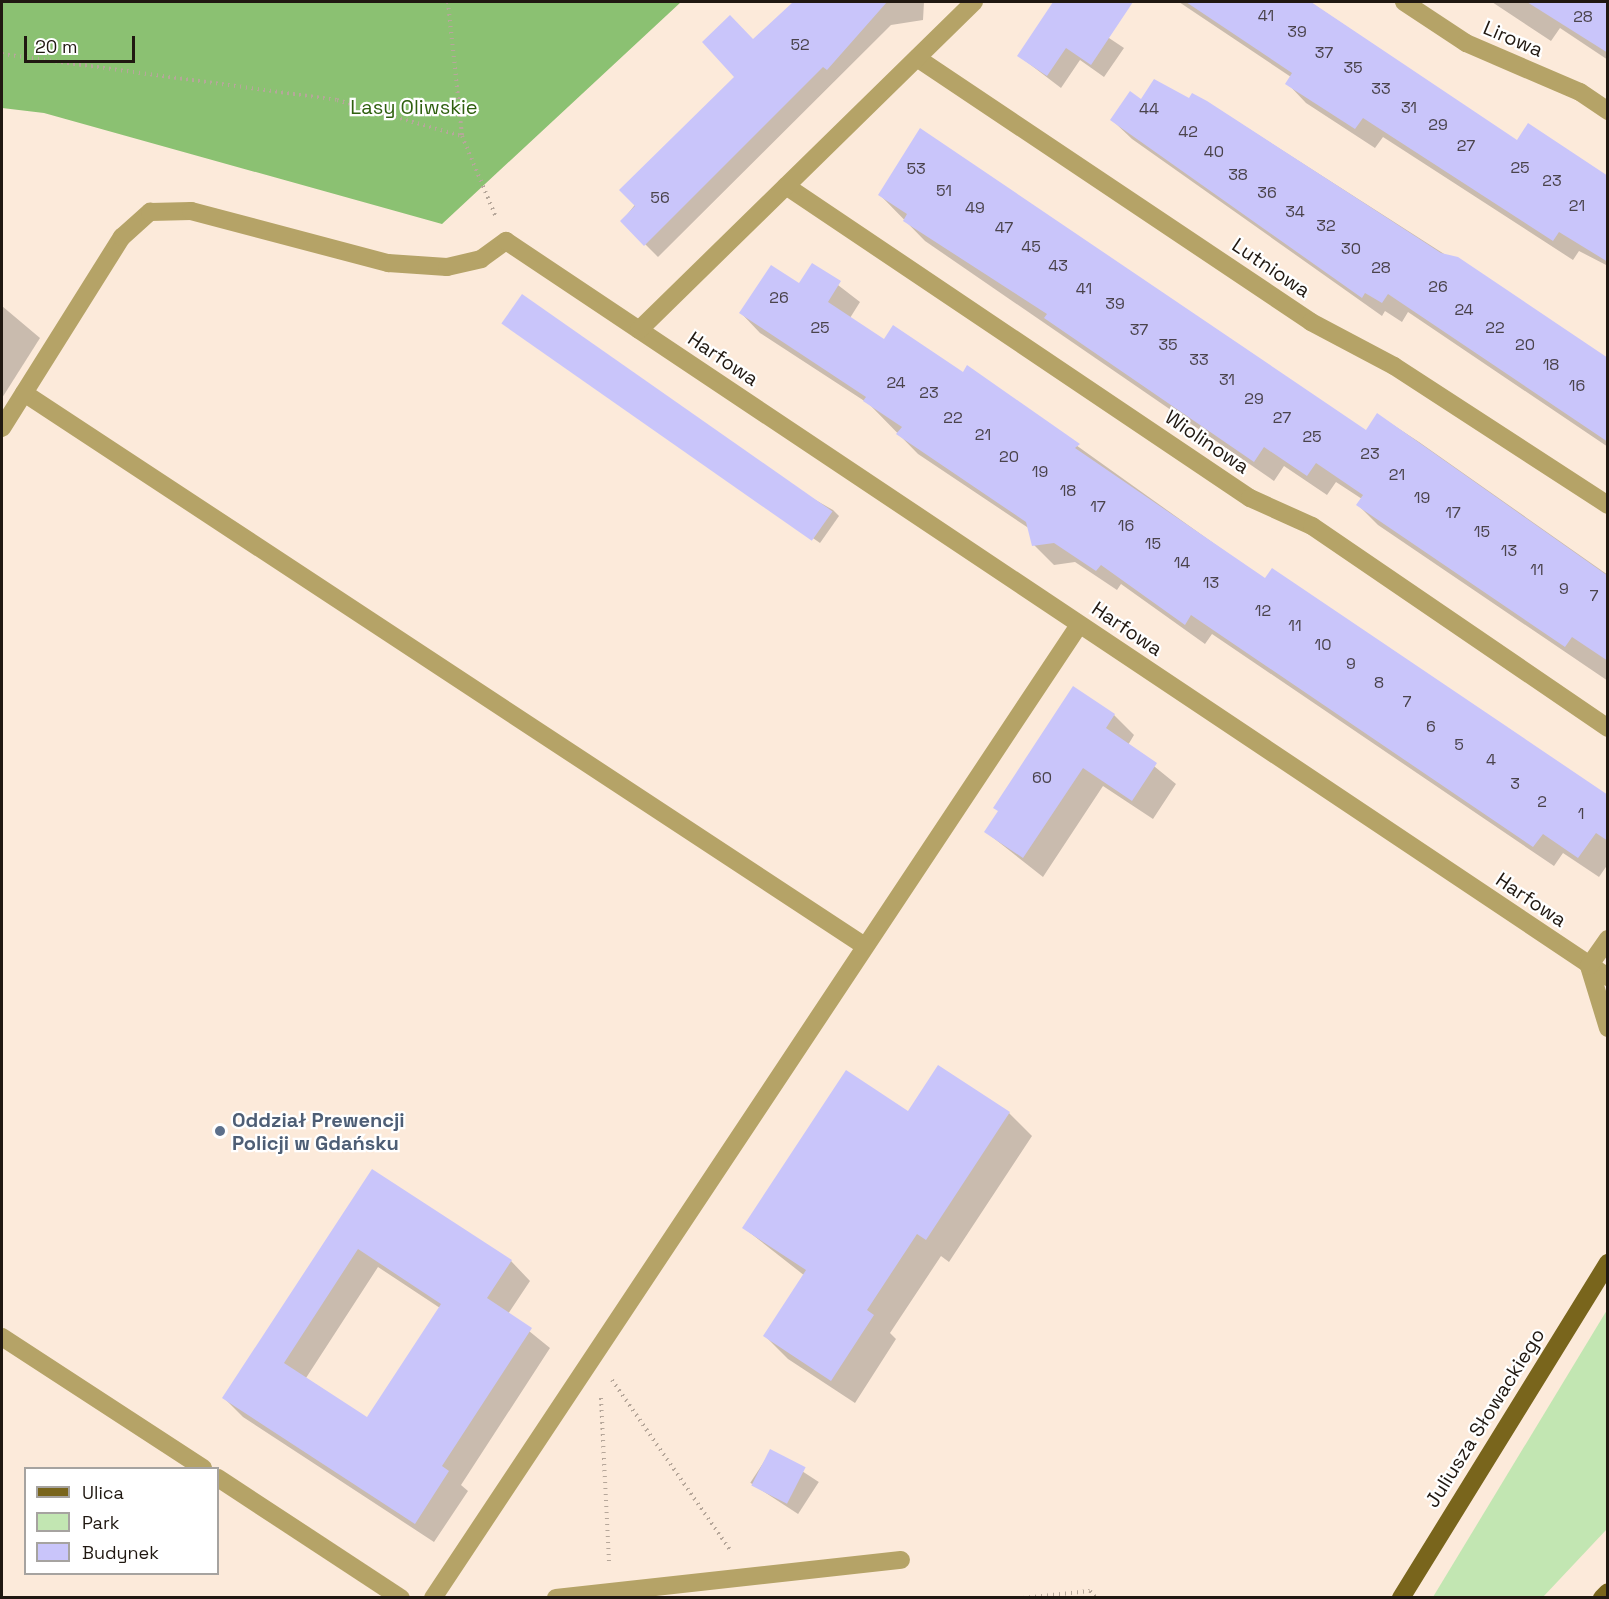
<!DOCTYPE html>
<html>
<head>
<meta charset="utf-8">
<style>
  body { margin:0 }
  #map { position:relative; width:1609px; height:1599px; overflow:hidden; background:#fceada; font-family:"Space Grotesk",sans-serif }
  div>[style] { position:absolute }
  .green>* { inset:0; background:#c2e6b2 }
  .forest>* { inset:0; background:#8bc172 }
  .shadow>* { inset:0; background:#0003; transform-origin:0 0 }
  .building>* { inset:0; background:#c9c5fa; transform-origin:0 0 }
  .path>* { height:4px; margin-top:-2px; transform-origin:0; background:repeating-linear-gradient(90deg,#b6a79a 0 1.5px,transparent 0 6px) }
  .service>* { height:18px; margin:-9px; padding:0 9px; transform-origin:9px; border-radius:9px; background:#b5a367 }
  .minor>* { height:18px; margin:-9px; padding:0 9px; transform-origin:9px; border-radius:9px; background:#b5a367 }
  .primary>* { height:18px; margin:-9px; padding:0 9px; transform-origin:9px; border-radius:9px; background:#79651c }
  .dots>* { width:16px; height:16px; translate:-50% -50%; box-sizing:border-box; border:3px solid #fff; border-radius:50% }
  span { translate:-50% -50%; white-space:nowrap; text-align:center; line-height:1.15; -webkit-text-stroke:4.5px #fff; paint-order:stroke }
  .number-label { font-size:16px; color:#4a434b }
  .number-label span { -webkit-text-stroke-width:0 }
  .street-label { font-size:20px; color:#201811 }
  .park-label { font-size:20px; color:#2f600f }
  .service-label { font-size:20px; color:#4e5e75; font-weight:700 }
  .left { translate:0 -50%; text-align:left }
  .frame { position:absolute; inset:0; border:3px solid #201811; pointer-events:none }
  .legend { position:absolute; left:24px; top:1467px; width:195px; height:108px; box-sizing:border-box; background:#fff; border:2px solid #a6a3a0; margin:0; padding:8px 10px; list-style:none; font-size:18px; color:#201811 }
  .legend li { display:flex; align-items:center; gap:12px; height:30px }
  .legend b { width:30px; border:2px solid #a6a3a0 }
  .scale { position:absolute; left:24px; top:36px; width:111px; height:27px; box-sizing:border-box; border:3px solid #201811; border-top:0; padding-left:8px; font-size:18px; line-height:21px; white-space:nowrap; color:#201811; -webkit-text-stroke:4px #fff; paint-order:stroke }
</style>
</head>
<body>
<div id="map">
  <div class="green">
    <i style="clip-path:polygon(1607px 1310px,1607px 1529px,1543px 1597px,1433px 1597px)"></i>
  </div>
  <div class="forest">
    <i style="clip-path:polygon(2px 2px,681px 2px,442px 224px,44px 113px,2px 108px)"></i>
  </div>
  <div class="shadow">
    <i style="clip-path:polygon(797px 2px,924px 2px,923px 20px,891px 25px,658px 257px,622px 221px,737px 77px,753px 41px)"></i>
    <i style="clip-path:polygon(1055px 2px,1124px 48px,1104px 77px,1080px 60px,1061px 88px,1019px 56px)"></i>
    <i style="clip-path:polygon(1179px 2px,1310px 2px,1518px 142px,1608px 179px,1608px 266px,1579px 251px,1573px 260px,1383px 137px,1375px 148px,1306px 103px,1287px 83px,1291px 77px)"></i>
    <i style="clip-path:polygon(1492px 2px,1608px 2px,1608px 60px,1560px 28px,1551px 41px)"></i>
    <i style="clip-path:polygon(1142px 101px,1207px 102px,1608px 359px,1608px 447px,1408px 312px,1402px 322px,1385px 311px,1382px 316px,1132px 139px,1112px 120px)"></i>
    <i style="clip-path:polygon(880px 195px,1366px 432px,1378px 415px,1419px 442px,1608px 575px,1608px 681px,1378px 525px,1358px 505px,1362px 499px,1336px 482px,1327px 495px,1284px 466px,1274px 481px,925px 241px)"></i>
    <i style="clip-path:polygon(812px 265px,860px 302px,850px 318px,884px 341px,963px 374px,968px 368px,1265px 580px,1608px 797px,1608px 864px,1599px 877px,1563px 853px,1554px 866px,1212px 634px,1205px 644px,1121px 584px,1117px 590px,1075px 562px,1054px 565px,1034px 545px,1030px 529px,918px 454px,869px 404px,760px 333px,741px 313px,799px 285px)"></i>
    <i style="clip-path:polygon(2px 306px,40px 338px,2px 398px)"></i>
    <i style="clip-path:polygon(503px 323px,833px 510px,839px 516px,820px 543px)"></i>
    <i style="clip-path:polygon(1074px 688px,1114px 715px,1134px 735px,1128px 745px,1176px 784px,1153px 819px,1103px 786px,1043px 877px,986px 832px)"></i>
    <i style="clip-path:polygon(909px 1113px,1009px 1113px,1032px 1136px,949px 1262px,941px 1256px,890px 1333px,896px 1339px,855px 1403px,788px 1359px,765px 1336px,805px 1276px,744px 1228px)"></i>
    <i style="clip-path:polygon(evenodd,372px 1171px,511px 1261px,530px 1281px,508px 1314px,550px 1348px,461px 1485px,468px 1491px,434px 1542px,243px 1417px,224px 1398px,372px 1171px,378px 1267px,440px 1308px,368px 1419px,306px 1378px,378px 1267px)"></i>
    <i style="left:771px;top:1451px;width:57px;height:38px;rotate:33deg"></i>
  </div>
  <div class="building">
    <i style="clip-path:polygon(793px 2px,887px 2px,827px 70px,823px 67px,644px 246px,620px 221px,635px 206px,619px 190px,734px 77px,702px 42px,730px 15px,753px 39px)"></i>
    <i style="clip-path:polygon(1053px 2px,1133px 2px,1091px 65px,1066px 48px,1047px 76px,1017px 56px)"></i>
    <i style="clip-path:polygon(1186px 2px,1311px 2px,1517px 140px,1528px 123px,1608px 176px,1608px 262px,1559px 232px,1553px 241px,1363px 118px,1355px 129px,1285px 84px,1292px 73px)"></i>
    <i style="clip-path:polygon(1527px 2px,1608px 2px,1608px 53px)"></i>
    <i style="clip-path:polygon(1154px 79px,1189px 98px,1192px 93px,1207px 101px,1441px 253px,1458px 257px,1608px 358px,1608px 442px,1388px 294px,1382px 303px,1365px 293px,1362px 298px,1110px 120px,1130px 91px,1141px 99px)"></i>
    <i style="clip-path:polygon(920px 128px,1366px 430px,1377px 413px,1608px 576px,1608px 661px,1572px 637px,1565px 647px,1356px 505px,1363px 495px,1316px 463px,1307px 476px,1264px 447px,1254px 462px,1044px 318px,1047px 314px,903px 221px,907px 214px,878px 195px)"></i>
    <i style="clip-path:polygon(812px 263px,841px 281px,828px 302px,884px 339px,893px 325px,963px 372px,967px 365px,1080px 444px,1075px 448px,1265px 578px,1272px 568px,1608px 795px,1608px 841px,1596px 833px,1578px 858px,1543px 834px,1533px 847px,1191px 615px,1185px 625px,1101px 565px,1096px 571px,1054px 543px,1032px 546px,1026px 522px,896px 434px,902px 427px,863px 401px,866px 397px,739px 313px,771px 265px,799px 283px)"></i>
    <i style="left:522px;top:294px;width:379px;height:36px;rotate:35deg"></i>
    <i style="clip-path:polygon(1073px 686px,1115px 714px,1106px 728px,1157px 763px,1132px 801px,1083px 768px,1023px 858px,984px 832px,998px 811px,993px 808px)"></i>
    <i style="clip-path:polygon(938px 1065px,1010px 1112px,926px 1240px,917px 1234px,867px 1310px,874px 1315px,831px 1381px,763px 1336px,806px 1270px,742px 1228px,846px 1070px,908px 1111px)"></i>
    <i style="clip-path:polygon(evenodd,372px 1169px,512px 1260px,487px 1298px,532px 1328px,442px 1466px,449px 1471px,415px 1524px,222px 1398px,372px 1169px,358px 1249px,441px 1304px,367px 1417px,284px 1363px,358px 1249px)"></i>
    <i style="left:770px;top:1449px;width:40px;height:41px;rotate:27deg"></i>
  </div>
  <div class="path">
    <i style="left:448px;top:2px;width:135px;rotate:84deg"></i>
    <i style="left:462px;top:136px;width:86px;rotate:67.3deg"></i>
    <i style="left:2px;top:54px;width:338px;rotate:7.8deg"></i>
    <i style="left:337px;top:100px;width:130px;rotate:16.1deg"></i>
    <i style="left:612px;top:1380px;width:208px;rotate:55.2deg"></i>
    <i style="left:601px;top:1398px;width:166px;rotate:87.2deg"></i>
    <i style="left:1023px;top:1598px;width:67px;rotate:-6deg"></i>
    <i style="left:1090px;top:1591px;width:9px;rotate:49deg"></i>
  </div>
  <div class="service">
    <i style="left:24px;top:393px;width:1004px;rotate:33.34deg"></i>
    <i style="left:2px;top:428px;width:226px;rotate:-57.9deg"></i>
    <i style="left:122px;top:237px;width:38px;rotate:-42deg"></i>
    <i style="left:150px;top:212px;width:41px;rotate:-1.4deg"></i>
    <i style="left:191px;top:211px;width:204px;rotate:14.8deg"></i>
    <i style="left:388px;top:263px;width:59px;rotate:3.9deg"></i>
    <i style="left:447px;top:267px;width:35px;rotate:-13deg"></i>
    <i style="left:481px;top:259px;width:31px;rotate:-36deg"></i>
    <i style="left:2px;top:1337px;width:240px;rotate:33.1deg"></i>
    <i style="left:218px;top:1478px;width:219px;rotate:33.3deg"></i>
    <i style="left:433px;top:1598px;width:1168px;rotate:-56.42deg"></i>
    <i style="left:556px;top:1598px;width:347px;rotate:-6.3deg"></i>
  </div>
  <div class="minor">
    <i style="left:1404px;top:2px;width:74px;rotate:33.5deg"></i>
    <i style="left:1466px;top:43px;width:124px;rotate:23.3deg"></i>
    <i style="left:1580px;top:92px;width:34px;rotate:34deg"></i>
    <i style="left:917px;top:58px;width:474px;rotate:33.8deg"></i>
    <i style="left:1311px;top:322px;width:94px;rotate:27.9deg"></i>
    <i style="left:1394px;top:366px;width:255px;rotate:33deg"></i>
    <i style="left:786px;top:186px;width:559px;rotate:33.92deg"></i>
    <i style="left:1250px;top:498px;width:68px;rotate:24.3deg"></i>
    <i style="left:1312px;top:526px;width:358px;rotate:34.3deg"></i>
    <i style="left:506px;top:241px;width:1325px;rotate:33.74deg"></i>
    <i style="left:639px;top:330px;width:469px;rotate:-44.4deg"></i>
    <i style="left:1589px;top:966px;width:65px;rotate:73deg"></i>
    <i style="left:1589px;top:966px;width:33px;rotate:-55deg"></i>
  </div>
  <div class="primary">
    <i style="left:1401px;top:1598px;width:394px;rotate:-58.3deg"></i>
    <i style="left:1602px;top:1598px;width:8px;rotate:-45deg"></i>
  </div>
  <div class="dots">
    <i style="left:220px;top:1131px;background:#5c6f8a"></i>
  </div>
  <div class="number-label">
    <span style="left:1266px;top:16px">41</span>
    <span style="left:1583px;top:17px">28</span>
    <span style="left:1297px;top:32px">39</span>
    <span style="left:800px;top:45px">52</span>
    <span style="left:1324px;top:53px">37</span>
    <span style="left:1353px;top:68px">35</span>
    <span style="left:1381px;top:89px">33</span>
    <span style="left:1409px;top:108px">31</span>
    <span style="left:1149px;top:109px">44</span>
    <span style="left:1438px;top:125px">29</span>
    <span style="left:1188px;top:132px">42</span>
    <span style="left:1466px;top:146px">27</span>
    <span style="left:1214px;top:152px">40</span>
    <span style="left:1520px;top:168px">25</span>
    <span style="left:916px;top:169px">53</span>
    <span style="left:1238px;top:175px">38</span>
    <span style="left:1552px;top:181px">23</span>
    <span style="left:944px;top:191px">51</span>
    <span style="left:1267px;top:193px">36</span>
    <span style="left:660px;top:198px">56</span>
    <span style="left:1577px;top:206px">21</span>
    <span style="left:975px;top:208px">49</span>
    <span style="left:1295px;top:212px">34</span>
    <span style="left:1326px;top:226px">32</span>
    <span style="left:1004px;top:228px">47</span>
    <span style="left:1031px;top:247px">45</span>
    <span style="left:1351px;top:249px">30</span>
    <span style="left:1058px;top:266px">43</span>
    <span style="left:1381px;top:268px">28</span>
    <span style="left:1438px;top:287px">26</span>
    <span style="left:1084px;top:289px">41</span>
    <span style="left:779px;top:298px">26</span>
    <span style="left:1115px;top:304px">39</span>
    <span style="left:1464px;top:310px">24</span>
    <span style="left:820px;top:328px">25</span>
    <span style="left:1495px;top:328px">22</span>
    <span style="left:1139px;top:330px">37</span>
    <span style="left:1168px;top:345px">35</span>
    <span style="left:1525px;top:345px">20</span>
    <span style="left:1199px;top:360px">33</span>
    <span style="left:1551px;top:365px">18</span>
    <span style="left:1227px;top:380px">31</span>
    <span style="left:896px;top:383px">24</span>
    <span style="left:1577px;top:386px">16</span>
    <span style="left:929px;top:393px">23</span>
    <span style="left:1254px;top:399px">29</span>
    <span style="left:953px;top:418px">22</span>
    <span style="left:1282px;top:418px">27</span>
    <span style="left:983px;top:435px">21</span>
    <span style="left:1312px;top:437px">25</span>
    <span style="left:1370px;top:454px">23</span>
    <span style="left:1009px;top:457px">20</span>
    <span style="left:1040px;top:472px">19</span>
    <span style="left:1397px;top:475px">21</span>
    <span style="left:1068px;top:491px">18</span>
    <span style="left:1422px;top:498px">19</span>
    <span style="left:1098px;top:507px">17</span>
    <span style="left:1453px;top:513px">17</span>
    <span style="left:1126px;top:526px">16</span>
    <span style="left:1482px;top:532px">15</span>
    <span style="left:1153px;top:544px">15</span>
    <span style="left:1509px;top:551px">13</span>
    <span style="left:1182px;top:563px">14</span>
    <span style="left:1537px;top:570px">11</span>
    <span style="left:1211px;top:583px">13</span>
    <span style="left:1564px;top:589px">9</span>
    <span style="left:1594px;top:596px">7</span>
    <span style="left:1263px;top:611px">12</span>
    <span style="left:1295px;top:626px">11</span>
    <span style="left:1323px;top:645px">10</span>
    <span style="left:1351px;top:664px">9</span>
    <span style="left:1379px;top:683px">8</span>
    <span style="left:1407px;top:702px">7</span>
    <span style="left:1431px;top:727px">6</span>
    <span style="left:1459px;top:745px">5</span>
    <span style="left:1491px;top:760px">4</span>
    <span style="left:1042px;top:778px">60</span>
    <span style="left:1515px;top:784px">3</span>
    <span style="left:1542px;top:802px">2</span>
    <span style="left:1581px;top:814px">1</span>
  </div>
  <div class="street-label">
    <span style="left:1513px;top:39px;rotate:23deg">Lirowa</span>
    <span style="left:1271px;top:268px;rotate:34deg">Lutniowa</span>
    <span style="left:723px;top:359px;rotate:34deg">Harfowa</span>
    <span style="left:1207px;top:442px;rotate:34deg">Wiolinowa</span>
    <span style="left:1127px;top:629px;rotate:34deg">Harfowa</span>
    <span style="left:1531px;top:900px;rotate:34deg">Harfowa</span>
    <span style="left:1485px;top:1418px;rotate:-58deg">Juliusza Słowackiego</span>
  </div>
  <div class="park-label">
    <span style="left:414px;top:107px">Lasy Oliwskie</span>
  </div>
  <div class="service-label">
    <span class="left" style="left:232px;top:1132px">Oddział Prewencji<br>Policji w Gdańsku</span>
  </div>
  <div class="frame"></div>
  <ul class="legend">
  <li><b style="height:8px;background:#79651c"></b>Ulica</li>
  <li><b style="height:16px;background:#c2e6b2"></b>Park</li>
  <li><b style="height:16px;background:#c9c5fa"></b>Budynek</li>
  </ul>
  <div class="scale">20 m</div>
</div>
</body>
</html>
